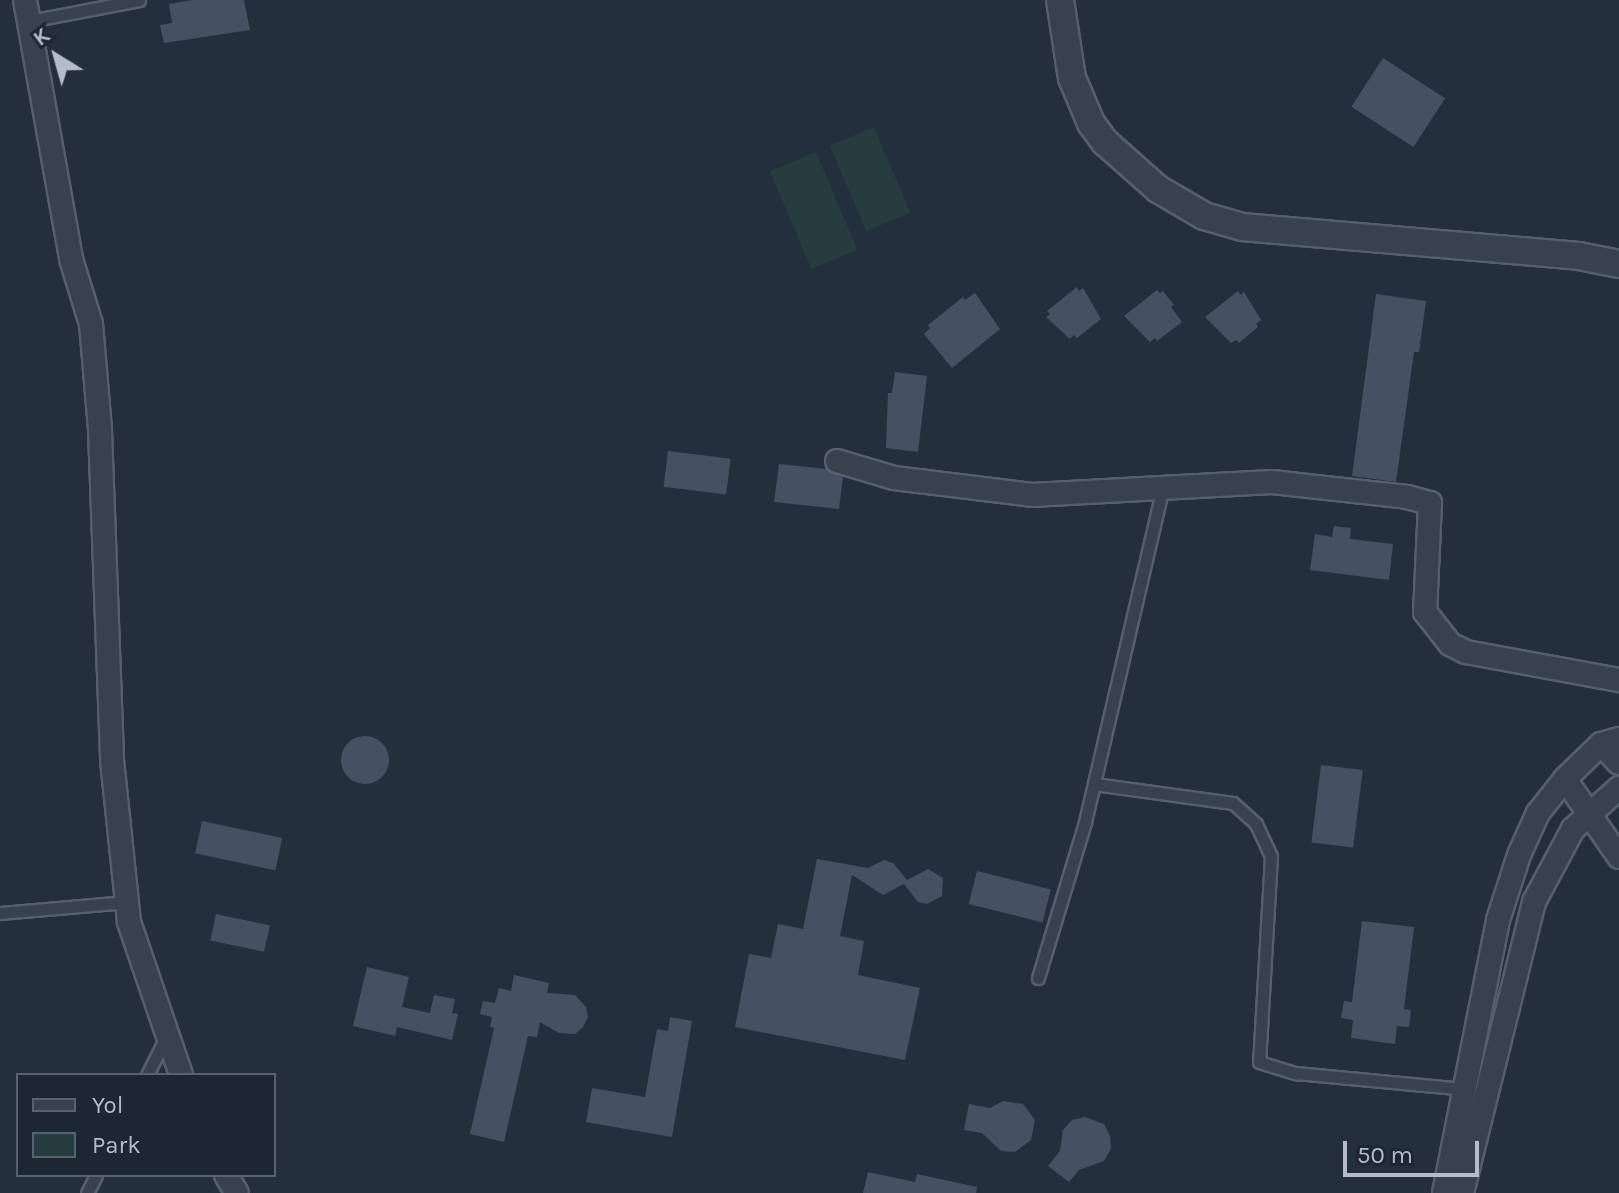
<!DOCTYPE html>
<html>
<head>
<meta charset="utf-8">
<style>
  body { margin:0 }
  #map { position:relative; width:1619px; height:1193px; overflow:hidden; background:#242f3e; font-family:Karla,sans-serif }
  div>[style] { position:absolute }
  .green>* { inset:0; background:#263c3f; transform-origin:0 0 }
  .building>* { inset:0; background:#455162; transform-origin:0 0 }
  .round { border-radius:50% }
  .roads { filter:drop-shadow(2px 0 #565f6c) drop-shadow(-2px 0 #565f6c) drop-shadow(0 2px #565f6c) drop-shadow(0 -2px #565f6c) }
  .service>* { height:11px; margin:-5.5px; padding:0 5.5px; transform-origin:5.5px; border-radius:5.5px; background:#38414e }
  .minor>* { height:22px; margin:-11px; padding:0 11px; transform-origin:11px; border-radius:11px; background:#38414e }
  .tertiary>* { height:26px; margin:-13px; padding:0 13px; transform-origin:13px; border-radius:13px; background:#38414e }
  span { translate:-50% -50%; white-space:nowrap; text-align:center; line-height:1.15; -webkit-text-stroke:7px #1d2633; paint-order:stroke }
  .legend { position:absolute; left:16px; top:1073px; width:260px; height:104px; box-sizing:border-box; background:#1d2633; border:2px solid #59626f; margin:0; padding:10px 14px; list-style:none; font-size:24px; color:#b4bcc9 }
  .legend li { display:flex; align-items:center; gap:16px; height:40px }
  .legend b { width:40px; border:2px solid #59626f }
  .north { position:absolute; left:16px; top:16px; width:80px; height:80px; -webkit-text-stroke:6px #1d2633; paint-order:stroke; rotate:323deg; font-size:22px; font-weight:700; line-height:32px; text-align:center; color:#b4bcc9 }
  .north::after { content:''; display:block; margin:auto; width:28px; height:36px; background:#b4bcc9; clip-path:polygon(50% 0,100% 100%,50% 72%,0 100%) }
  .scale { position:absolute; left:1343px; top:1141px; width:136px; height:36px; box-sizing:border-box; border:4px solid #b4bcc9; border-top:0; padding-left:10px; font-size:24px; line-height:28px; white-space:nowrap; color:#b4bcc9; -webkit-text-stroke:6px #1d2633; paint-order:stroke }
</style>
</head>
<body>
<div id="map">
  <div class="green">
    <i style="left:874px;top:127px;width:93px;height:48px;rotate:67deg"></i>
    <i style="left:816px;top:152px;width:106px;height:50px;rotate:67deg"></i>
  </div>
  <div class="building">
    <i style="clip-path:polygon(192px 0,244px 0,250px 30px,164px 43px,160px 25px,172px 23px,169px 4px)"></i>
    <i style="left:1383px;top:58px;width:74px;height:58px;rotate:33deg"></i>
    <i style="clip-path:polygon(1077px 287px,1079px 291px,1083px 288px,1101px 319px,1077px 338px,1074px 335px,1070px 339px,1046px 317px,1050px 314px,1047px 311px)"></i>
    <i style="clip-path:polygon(1157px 290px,1160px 293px,1163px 291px,1174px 305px,1171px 307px,1182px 322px,1157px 341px,1155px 338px,1150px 342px,1124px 316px)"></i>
    <i style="clip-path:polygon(1238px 291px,1241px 295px,1244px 292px,1261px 320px,1256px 324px,1258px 327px,1239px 343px,1236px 340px,1231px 343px,1205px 317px)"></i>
    <i style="clip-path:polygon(975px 293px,1000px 329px,952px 368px,924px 334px,930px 328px,928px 325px,963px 297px,965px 300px)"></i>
    <i style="clip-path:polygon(1376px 294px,1426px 301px,1419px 352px,1414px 352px,1396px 482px,1352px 476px)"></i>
    <i style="clip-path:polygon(895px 372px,927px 376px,918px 452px,886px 448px,888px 393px,892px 393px)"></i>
    <i style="left:668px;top:451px;width:63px;height:36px;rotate:7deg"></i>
    <i style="clip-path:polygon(779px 464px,826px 469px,843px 477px,839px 509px,774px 502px)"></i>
    <i style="clip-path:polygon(1334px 526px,1351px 528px,1350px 539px,1393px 544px,1389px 580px,1310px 570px,1315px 534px,1332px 537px)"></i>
    <i class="round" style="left:341px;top:736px;width:48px;height:48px"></i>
    <i style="left:1321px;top:765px;width:42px;height:78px;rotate:7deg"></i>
    <i style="left:202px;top:821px;width:82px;height:33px;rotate:12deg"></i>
    <i style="clip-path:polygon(817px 859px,868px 868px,884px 860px,893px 863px,907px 880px,928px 869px,943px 878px,942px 896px,927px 904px,918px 902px,904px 884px,883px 895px,852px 875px,840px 936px,864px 941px,858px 975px,920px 988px,905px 1060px,735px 1027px,749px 954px,771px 958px,778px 924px,803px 929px)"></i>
    <i style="left:977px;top:871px;width:76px;height:34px;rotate:14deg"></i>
    <i style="left:216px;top:914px;width:55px;height:27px;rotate:12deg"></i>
    <i style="clip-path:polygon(1362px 921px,1414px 927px,1404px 1009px,1411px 1010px,1409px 1027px,1397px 1026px,1395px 1044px,1351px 1038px,1353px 1020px,1341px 1018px,1344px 1001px,1352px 1002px)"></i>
    <i style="clip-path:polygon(367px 967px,409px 977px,402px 1007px,430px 1013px,434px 995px,455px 999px,452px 1013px,458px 1014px,452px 1040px,397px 1027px,395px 1036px,353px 1026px)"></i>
    <i style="clip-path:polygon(514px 975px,549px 983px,547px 993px,575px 995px,586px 1007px,588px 1017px,583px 1027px,575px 1034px,559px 1033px,540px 1022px,537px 1037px,528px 1036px,504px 1142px,470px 1134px,494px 1028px,490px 1027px,492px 1017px,480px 1014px,483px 1001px,495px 1003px,499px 988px,511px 991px)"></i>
    <i style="clip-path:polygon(670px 1017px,692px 1021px,672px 1137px,586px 1122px,592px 1088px,645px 1097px,657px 1029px,668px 1031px)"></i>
    <i style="clip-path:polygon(1003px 1101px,1023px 1104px,1035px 1120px,1031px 1140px,1015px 1152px,1001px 1151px,982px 1133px,964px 1130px,969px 1104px,990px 1108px)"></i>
    <i style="clip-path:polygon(1085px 1117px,1104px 1124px,1110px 1136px,1111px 1149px,1104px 1161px,1079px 1170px,1069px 1182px,1048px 1166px,1060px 1151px,1063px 1130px,1072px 1120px)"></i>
    <i style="clip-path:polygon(868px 1172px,915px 1182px,917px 1174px,977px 1187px,976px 1193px,863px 1193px)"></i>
  </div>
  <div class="roads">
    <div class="service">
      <i style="left:29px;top:21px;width:112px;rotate:-10.8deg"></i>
      <i style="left:1094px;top:784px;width:140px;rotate:7.8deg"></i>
      <i style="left:1233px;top:803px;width:31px;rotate:42deg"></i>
      <i style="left:1256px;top:824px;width:35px;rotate:65deg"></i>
      <i style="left:1271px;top:856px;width:206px;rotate:93.3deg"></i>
      <i style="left:1259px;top:1062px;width:39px;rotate:17deg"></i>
      <i style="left:1296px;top:1073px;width:171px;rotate:5.4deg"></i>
      <i style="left:0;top:913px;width:127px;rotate:-5deg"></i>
      <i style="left:1038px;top:978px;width:163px;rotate:-73.2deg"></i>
      <i style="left:1085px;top:822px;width:341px;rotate:-76.9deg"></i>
      <i style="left:147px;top:1075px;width:45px;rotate:-63.4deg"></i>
      <i style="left:87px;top:1193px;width:20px;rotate:-63deg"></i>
    </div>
    <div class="minor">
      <i style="left:25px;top:0;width:263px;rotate:79.9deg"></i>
      <i style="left:71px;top:259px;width:68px;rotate:72.9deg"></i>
      <i style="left:91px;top:324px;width:106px;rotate:85.1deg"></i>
      <i style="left:100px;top:430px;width:330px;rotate:87.9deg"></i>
      <i style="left:112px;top:760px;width:163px;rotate:84deg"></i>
      <i style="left:129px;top:922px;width:162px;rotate:71.2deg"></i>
      <i style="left:837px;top:461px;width:59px;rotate:16.6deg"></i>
      <i style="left:894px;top:478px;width:139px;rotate:7deg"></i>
      <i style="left:1032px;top:495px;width:240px;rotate:-3.1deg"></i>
      <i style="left:1272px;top:482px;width:136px;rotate:6.3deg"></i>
      <i style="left:1407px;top:497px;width:24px;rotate:15deg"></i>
      <i style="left:1430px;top:503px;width:109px;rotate:92.6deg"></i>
      <i style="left:1425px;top:612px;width:41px;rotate:52deg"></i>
      <i style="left:1450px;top:644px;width:18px;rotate:27deg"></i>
      <i style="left:1466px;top:652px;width:156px;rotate:10.4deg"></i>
      <i style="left:1601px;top:744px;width:26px;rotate:47deg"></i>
      <i style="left:1565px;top:779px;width:95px;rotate:55.3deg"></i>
      <i style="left:226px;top:1175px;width:21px;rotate:59deg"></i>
      <i style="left:1444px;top:1193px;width:278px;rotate:-78.8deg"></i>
      <i style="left:1498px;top:920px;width:68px;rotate:-72.1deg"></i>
      <i style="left:1519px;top:855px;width:46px;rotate:-65.7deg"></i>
      <i style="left:1538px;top:813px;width:43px;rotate:-51.5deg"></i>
      <i style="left:1565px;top:779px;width:50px;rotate:-44.2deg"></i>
      <i style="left:1601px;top:744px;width:19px;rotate:-16deg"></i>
      <i style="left:1462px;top:1193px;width:300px;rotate:-76.1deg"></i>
      <i style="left:1534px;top:902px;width:83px;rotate:-61.9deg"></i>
      <i style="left:1573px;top:829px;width:62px;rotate:-41.7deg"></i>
    </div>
    <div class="tertiary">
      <i style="left:1060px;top:0;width:79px;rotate:81.3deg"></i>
      <i style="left:1072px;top:78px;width:49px;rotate:67.1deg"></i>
      <i style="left:1091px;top:123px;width:24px;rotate:54deg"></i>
      <i style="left:1105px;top:142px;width:71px;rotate:41.6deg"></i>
      <i style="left:1158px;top:189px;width:53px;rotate:30.4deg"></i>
      <i style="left:1204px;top:216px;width:40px;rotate:16deg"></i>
      <i style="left:1242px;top:227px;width:338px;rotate:4.9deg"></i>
      <i style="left:1579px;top:256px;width:41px;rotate:11.3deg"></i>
    </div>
  </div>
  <ul class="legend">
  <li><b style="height:10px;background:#38414e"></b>Yol</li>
  <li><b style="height:22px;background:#263c3f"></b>Park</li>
  </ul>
  <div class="north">K</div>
  <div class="scale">50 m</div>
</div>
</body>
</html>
